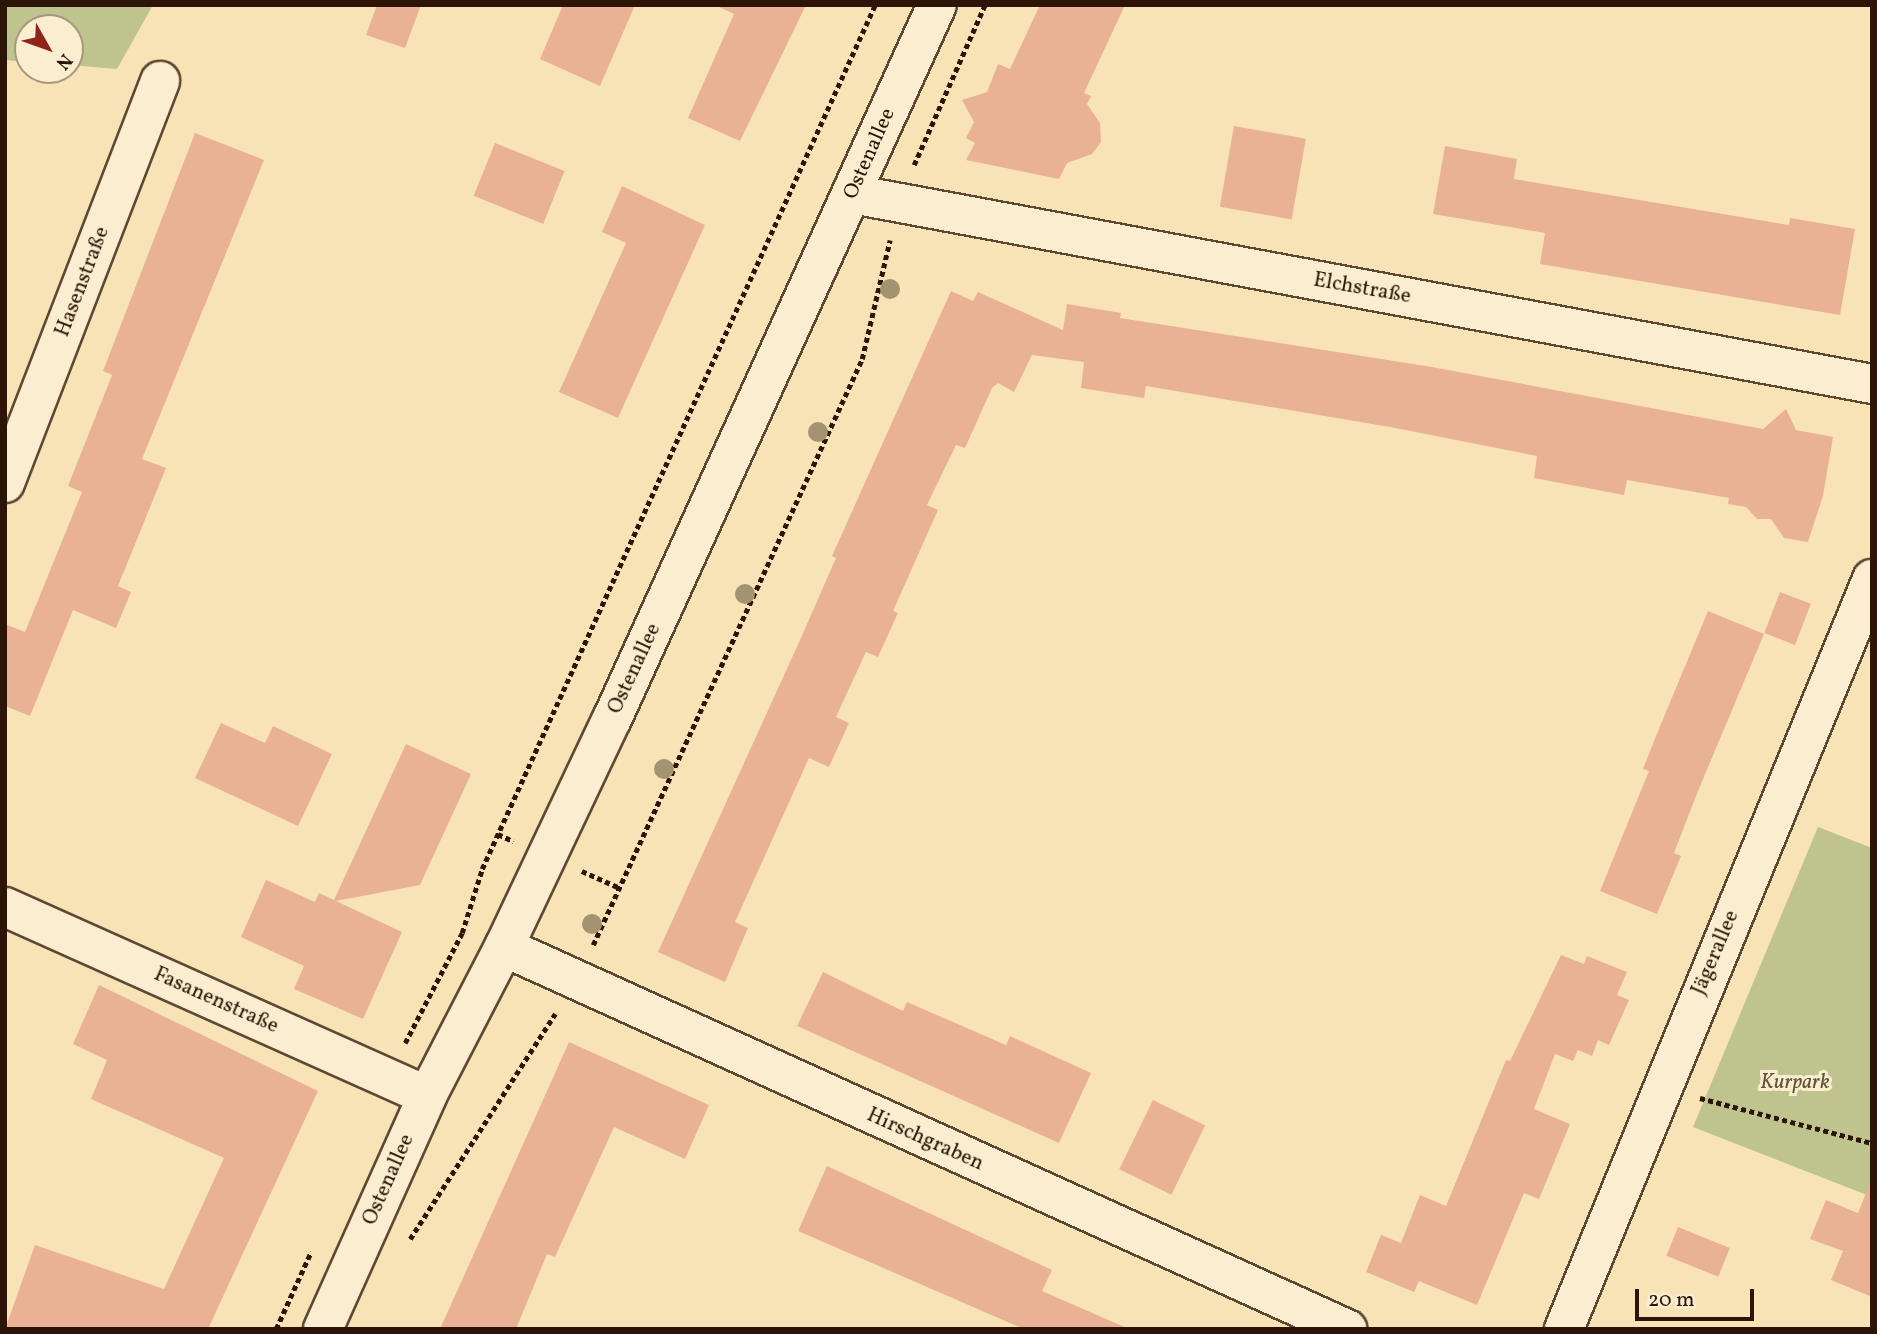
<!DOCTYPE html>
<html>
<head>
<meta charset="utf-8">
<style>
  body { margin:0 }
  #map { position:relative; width:1877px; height:1334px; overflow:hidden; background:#f8e3b7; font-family:Vollkorn,serif }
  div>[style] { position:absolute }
  .green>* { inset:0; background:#bfc38d }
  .building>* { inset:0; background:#eab295; transform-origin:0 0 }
  .path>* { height:4.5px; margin-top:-2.25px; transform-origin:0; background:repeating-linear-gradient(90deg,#2c1506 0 5px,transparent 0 8.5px) }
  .roads { filter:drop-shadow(2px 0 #5f4832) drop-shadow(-2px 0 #5f4832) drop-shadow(0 2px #5f4832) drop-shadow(0 -2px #5f4832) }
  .street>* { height:38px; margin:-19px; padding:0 19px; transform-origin:19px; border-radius:19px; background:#faedd0 }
  .secondary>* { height:38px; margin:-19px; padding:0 19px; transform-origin:19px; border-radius:19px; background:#faedd0 }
  .trees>* { width:20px; height:20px; margin:-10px; border-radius:50%; background:#a49370 }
  span { translate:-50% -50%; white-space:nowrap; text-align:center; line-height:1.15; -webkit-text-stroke:6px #faedd0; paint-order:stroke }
  .street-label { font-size:21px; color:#2c1506 }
  .park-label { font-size:21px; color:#5f5235; font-style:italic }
  .frame { position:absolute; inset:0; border:7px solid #2c1506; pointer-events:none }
  .north { position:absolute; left:14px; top:14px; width:70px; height:70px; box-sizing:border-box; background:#faedd0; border:2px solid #a8977f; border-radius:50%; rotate:130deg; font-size:19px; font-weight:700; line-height:28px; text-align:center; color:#2c1506 }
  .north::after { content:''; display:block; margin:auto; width:24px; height:32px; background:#8f2418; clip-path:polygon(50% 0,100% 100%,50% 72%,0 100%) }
  .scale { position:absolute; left:1635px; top:1289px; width:119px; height:32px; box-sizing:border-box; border:4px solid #2c1506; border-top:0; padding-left:9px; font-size:21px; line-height:24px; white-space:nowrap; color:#2c1506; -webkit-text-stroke:5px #faedd0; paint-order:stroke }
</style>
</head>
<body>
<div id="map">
  <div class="green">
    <i style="clip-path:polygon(5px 5px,153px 5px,117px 69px,70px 65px,70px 28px,28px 28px,28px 62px,5px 60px)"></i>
    <i style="clip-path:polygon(1818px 827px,1872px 848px,1872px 1197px,1693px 1127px)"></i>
  </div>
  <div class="building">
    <i style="clip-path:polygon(377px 5px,421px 5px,405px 48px,366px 35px)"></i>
    <i style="clip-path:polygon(563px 5px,635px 5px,600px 86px,540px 59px)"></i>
    <i style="clip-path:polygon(715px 5px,806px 5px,740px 141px,688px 118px,734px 14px)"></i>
    <i style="clip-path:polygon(1040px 5px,1125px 5px,1084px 93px,1091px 96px,1087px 104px,1100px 123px,1101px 142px,1092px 154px,1067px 163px,1059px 179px,966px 160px,975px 143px,966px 138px,974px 122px,962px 100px,987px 92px,998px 64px,1010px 69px)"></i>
    <i style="left:1234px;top:126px;width:73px;height:82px;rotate:10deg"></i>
    <i style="clip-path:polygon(195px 133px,264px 160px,142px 459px,166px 468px,118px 586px,131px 592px,116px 628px,73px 610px,30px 716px,5px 706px,5px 624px,25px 632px,82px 492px,68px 486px,112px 375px,103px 371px)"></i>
    <i style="left:495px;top:143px;width:75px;height:57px;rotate:22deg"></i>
    <i style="clip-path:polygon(1445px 146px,1517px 159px,1514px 179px,1789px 225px,1790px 218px,1855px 229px,1840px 315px,1540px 264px,1545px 233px,1433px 214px)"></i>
    <i style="clip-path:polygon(622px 186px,705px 225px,618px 418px,559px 392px,626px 243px,602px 232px)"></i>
    <i style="clip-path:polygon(951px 291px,973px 301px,978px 292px,1063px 330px,1067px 304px,1121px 313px,1120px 318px,1432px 367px,1763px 429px,1786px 409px,1796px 430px,1833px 437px,1823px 496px,1808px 542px,1784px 538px,1771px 519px,1757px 519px,1746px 507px,1728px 504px,1729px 498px,1627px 480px,1624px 495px,1534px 478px,1537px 456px,1390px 427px,1146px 386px,1144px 398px,1081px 388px,1084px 362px,1032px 355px,1014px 392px,998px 383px,992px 388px,965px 448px,956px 445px,927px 505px,938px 510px,893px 611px,898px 613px,878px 657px,866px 652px,836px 717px,849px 723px,829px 767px,809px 758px,735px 922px,748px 928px,725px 982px,658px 952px,800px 640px,836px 558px,832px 556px)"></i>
    <i style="left:1780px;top:592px;width:33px;height:44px;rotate:21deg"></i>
    <i style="clip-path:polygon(1708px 611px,1764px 634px,1698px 791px,1674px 853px,1681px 856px,1657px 914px,1600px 891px,1649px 771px,1643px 769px,1656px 736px)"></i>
    <i style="clip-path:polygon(221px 723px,265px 743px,273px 726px,332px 754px,298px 826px,195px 778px)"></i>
    <i style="clip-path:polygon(406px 744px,471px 774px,420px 885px,336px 901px,402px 932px,363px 1019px,294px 989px,304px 966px,241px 937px,266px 880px,315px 902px,319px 893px,334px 900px)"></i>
    <i style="clip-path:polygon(1561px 955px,1584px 964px,1587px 956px,1627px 972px,1617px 995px,1629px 1000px,1609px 1045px,1598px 1040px,1592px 1056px,1578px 1050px,1573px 1061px,1555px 1054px,1534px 1109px,1570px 1124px,1539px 1199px,1524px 1193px,1477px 1305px,1419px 1281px,1414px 1292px,1366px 1272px,1381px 1235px,1401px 1243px,1420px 1195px,1446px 1206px,1506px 1060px,1510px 1061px)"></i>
    <i style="clip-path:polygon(823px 972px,903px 1011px,907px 1002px,1006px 1045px,1010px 1036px,1091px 1073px,1059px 1143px,797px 1026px)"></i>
    <i style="clip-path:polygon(99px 985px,318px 1091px,208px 1329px,5px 1329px,35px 1245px,164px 1289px,224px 1158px,91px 1099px,107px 1060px,73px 1044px)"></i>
    <i style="clip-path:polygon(569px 1042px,709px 1105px,685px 1159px,614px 1127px,555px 1257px,547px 1254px,516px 1329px,440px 1329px)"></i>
    <i style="left:1153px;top:1100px;width:58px;height:77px;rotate:26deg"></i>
    <i style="clip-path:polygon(827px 1166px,1052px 1270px,1042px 1291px,1129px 1329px,1024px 1329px,798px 1231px)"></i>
    <i style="clip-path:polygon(1870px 1183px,1872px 1183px,1872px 1297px,1831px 1280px,1843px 1251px,1810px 1239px,1826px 1200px,1858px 1213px)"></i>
    <i style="left:1678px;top:1227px;width:56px;height:31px;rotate:22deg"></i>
  </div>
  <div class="path">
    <i style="left:914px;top:165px;width:175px;rotate:-66.1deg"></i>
    <i style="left:498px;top:834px;width:17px;rotate:25deg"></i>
    <i style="left:582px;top:871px;width:42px;rotate:24.1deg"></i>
    <i style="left:593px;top:945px;width:645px;rotate:-65.34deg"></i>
    <i style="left:862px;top:359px;width:122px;rotate:-76.8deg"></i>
    <i style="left:405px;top:1043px;width:124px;rotate:-62.6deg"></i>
    <i style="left:462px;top:933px;width:67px;rotate:-72.6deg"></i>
    <i style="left:482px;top:869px;width:949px;rotate:-65.54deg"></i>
    <i style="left:1700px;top:1098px;width:178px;rotate:14.7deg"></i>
    <i style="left:410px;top:1239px;width:268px;rotate:-57.2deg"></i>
    <i style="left:276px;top:1329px;width:85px;rotate:-65.6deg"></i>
  </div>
  <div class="roads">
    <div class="street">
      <i style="left:852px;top:194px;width:1038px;rotate:10.55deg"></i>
      <i style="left:5px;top:483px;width:431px;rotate:-68.9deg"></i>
      <i style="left:5px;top:907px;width:462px;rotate:24.1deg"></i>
      <i style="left:504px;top:947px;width:926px;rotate:24.38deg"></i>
      <i style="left:1564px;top:1329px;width:811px;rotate:-67.67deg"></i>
    </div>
    <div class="secondary">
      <i style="left:323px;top:1329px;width:255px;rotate:-65.9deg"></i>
      <i style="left:427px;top:1096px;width:168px;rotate:-62.7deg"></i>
      <i style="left:504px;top:947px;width:252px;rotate:-64.7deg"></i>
      <i style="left:612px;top:719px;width:784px;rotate:-65.53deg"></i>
    </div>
  </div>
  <div class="trees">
    <i style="left:890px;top:289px"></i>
    <i style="left:818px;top:432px"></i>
    <i style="left:745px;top:594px"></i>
    <i style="left:664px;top:769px"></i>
    <i style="left:592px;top:924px"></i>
  </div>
  <div class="street-label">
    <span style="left:870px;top:154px;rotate:-66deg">Ostenallee</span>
    <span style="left:83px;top:282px;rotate:-69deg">Hasenstraße</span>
    <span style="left:1362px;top:289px;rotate:10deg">Elchstraße</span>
    <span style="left:635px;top:669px;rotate:-65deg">Ostenallee</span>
    <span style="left:1716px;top:953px;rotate:-67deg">Jägerallee</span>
    <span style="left:216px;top:1001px;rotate:24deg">Fasanenstraße</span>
    <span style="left:925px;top:1140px;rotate:24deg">Hirschgraben</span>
    <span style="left:389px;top:1180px;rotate:-66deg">Ostenallee</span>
  </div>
  <div class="park-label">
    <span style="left:1795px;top:1083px">Kurpark</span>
  </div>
  <div class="frame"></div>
  <div class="north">N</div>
  <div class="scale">20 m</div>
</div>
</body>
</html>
